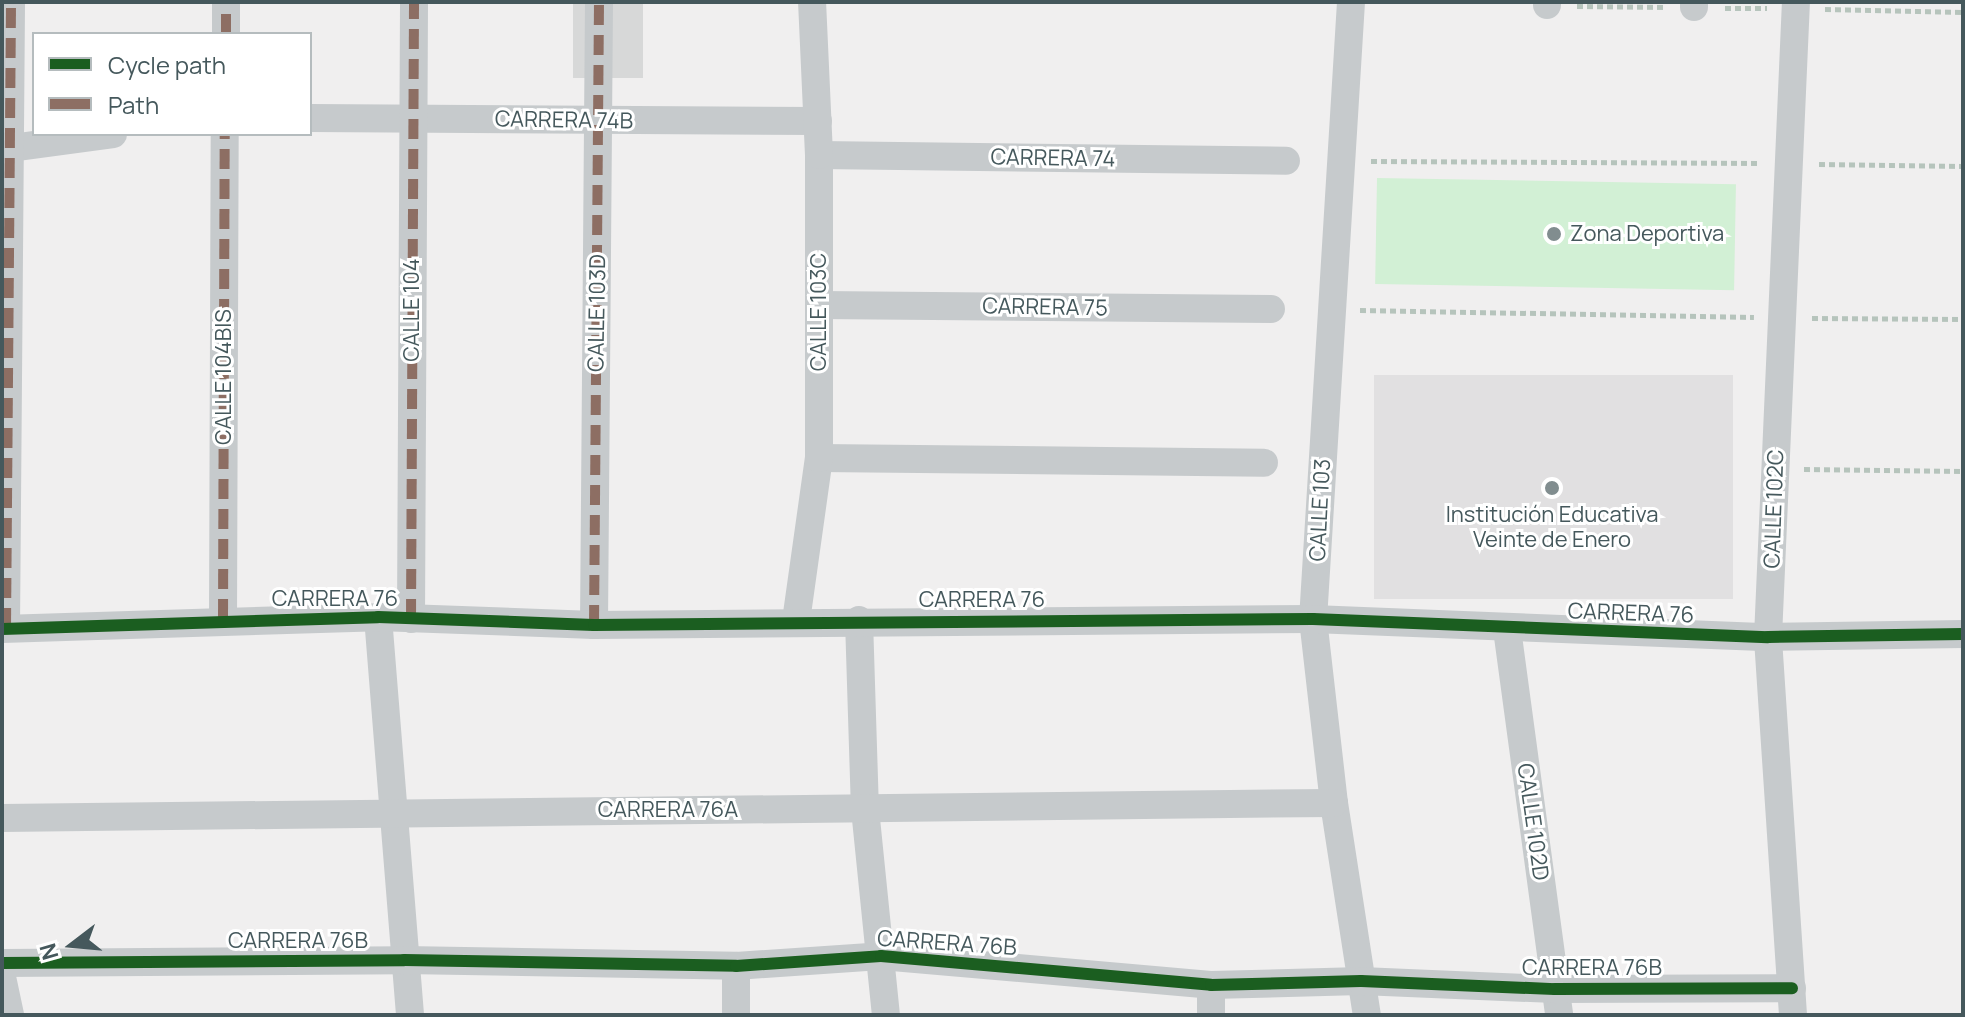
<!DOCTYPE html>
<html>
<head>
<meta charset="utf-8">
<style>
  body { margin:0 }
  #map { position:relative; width:1965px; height:1017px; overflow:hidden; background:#f0efef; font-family:Manrope,sans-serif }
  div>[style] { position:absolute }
  .education>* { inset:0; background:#e1e0e1; transform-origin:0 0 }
  .green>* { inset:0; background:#d2f0d5; transform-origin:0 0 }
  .building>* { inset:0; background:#d7d8d8; transform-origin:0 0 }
  .path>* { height:5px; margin-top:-2.5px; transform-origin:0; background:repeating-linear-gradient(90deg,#b6c4bc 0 6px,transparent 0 10px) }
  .street>* { height:28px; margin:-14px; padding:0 14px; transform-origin:14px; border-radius:14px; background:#c6cacc }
  .quiet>* { height:10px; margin-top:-5px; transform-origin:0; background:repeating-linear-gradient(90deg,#8d6e63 0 20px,transparent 0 30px) }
  .cycleway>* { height:12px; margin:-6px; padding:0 6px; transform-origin:6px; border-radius:6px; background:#1b5e20 }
  .dots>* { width:22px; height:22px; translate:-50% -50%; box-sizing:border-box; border:4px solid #fff; border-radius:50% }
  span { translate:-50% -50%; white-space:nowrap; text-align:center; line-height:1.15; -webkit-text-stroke:6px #fff; paint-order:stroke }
  .street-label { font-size:22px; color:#45585c }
  .poi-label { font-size:22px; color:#45585c }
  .left { translate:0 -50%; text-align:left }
  .frame { position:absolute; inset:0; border:4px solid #45585c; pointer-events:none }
  .legend { position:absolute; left:32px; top:32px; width:280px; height:104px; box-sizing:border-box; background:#fff; border:2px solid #b5bcbe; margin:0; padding:10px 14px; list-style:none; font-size:24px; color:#45585c }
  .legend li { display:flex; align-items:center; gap:16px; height:40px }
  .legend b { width:40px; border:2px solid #b5bcbe }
  .north { position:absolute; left:32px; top:905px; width:80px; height:80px; -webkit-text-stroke:6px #fff; paint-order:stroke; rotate:254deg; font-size:22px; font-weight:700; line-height:32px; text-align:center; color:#45585c }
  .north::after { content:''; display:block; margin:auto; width:28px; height:36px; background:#45585c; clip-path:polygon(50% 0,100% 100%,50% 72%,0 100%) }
</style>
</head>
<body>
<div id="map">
  <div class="education">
    <i style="left:1374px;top:375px;width:359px;height:224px"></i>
  </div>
  <div class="green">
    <i style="left:1377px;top:178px;width:359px;height:106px;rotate:1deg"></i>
  </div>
  <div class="building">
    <i style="left:573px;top:2px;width:70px;height:76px"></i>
  </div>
  <div class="path">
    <i style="left:1577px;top:6px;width:90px;rotate:0.6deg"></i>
    <i style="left:1725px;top:8px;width:42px"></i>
    <i style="left:1825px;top:9px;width:138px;rotate:1.2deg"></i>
    <i style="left:1371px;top:161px;width:390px;rotate:0.3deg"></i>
    <i style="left:1819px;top:164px;width:144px;rotate:0.8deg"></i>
    <i style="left:1360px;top:310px;width:394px;rotate:1deg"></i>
    <i style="left:1812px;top:318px;width:151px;rotate:0.4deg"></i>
    <i style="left:1804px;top:469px;width:159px;rotate:0.7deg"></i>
  </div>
  <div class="street">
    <i style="left:1351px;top:2px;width:618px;rotate:93.52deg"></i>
    <i style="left:1313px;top:619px;width:185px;rotate:83.5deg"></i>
    <i style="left:1334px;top:803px;width:215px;rotate:81.2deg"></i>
    <i style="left:1547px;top:2px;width:3px;rotate:90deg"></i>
    <i style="left:1694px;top:2px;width:5px;rotate:90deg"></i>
    <i style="left:226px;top:34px;width:32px;rotate:-90deg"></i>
    <i style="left:310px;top:118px;width:508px;rotate:0.34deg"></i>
    <i style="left:11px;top:148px;width:103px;rotate:-7.8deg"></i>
    <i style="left:819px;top:155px;width:467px;rotate:0.7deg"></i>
    <i style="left:819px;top:305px;width:452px;rotate:0.5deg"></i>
    <i style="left:819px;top:458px;width:445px;rotate:0.6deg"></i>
    <i style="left:378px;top:617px;width:399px;rotate:85.4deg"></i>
    <i style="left:223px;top:619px;width:485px;rotate:-89.8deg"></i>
    <i style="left:411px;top:619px;width:617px;rotate:-89.72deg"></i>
    <i style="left:859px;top:620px;width:189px;rotate:88.2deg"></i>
    <i style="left:865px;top:809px;width:207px;rotate:84.2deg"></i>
    <i style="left:796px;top:621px;width:165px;rotate:-82deg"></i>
    <i style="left:819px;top:458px;width:303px;rotate:-90deg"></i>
    <i style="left:819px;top:155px;width:153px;rotate:-92.6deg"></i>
    <i style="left:594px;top:625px;width:623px;rotate:-89.54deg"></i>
    <i style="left:6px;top:628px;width:626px;rotate:-89.54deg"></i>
    <i style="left:2px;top:629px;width:376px;rotate:-1.8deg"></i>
    <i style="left:378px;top:617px;width:216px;rotate:2.1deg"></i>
    <i style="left:594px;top:625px;width:719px;rotate:-0.48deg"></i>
    <i style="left:1313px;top:619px;width:455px;rotate:2.3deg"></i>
    <i style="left:1768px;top:637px;width:195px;rotate:-0.9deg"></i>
    <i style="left:1507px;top:629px;width:389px;rotate:82.3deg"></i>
    <i style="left:2px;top:818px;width:1332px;rotate:-0.65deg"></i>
    <i style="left:2px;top:963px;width:402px;rotate:-0.4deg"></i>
    <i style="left:404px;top:960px;width:332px;rotate:1deg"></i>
    <i style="left:736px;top:966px;width:145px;rotate:-3.9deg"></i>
    <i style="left:881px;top:956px;width:331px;rotate:5deg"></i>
    <i style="left:1211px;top:985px;width:150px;rotate:-1.5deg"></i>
    <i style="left:1361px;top:981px;width:194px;rotate:2.4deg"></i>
    <i style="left:1555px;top:989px;width:237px;rotate:-0.2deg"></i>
    <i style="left:736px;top:966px;width:49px;rotate:90deg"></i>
    <i style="left:2px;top:977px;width:39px;rotate:78deg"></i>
    <i style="left:1211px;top:1015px;width:30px;rotate:-90deg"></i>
    <i style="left:1793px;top:1015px;width:379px;rotate:-93.8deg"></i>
    <i style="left:1768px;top:637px;width:636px;rotate:-87.48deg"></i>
  </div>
  <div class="quiet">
    <i style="left:226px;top:34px;width:32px;rotate:-90deg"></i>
    <i style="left:223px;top:619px;width:485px;rotate:-89.8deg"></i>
    <i style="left:411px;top:619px;width:617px;rotate:-89.72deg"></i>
    <i style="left:594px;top:625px;width:623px;rotate:-89.54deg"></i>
    <i style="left:6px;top:628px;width:626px;rotate:-89.54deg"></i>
  </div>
  <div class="cycleway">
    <i style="left:2px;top:629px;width:376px;rotate:-1.8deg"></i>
    <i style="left:378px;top:617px;width:216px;rotate:2.1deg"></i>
    <i style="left:594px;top:625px;width:719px;rotate:-0.48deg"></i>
    <i style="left:1313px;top:619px;width:455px;rotate:2.3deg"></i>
    <i style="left:1768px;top:637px;width:195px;rotate:-0.9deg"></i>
    <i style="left:2px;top:963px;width:402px;rotate:-0.4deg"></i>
    <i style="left:404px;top:960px;width:332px;rotate:1deg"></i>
    <i style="left:736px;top:966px;width:145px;rotate:-3.9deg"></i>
    <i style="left:881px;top:956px;width:331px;rotate:5deg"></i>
    <i style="left:1211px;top:985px;width:150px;rotate:-1.5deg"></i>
    <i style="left:1361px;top:981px;width:194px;rotate:2.4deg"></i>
    <i style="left:1555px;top:989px;width:237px;rotate:-0.2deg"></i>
  </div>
  <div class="dots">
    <i style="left:1554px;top:234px;background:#818d8f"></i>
    <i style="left:1552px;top:488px;background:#818d8f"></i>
  </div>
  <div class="street-label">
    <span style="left:564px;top:120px;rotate:1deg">CARRERA 74B</span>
    <span style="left:1053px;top:158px;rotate:1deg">CARRERA 74</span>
    <span style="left:1045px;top:307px;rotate:1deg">CARRERA 75</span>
    <span style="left:412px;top:310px;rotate:-90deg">CALLE 104</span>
    <span style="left:819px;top:312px;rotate:-90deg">CALLE 103C</span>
    <span style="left:597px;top:313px;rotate:-89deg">CALLE 103D</span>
    <span style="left:224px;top:377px;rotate:-90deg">CALLE 104BIS</span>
    <span style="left:1774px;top:509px;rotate:-88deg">CALLE 102C</span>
    <span style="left:1320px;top:510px;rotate:-87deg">CALLE 103</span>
    <span style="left:335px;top:599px">CARRERA 76</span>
    <span style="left:982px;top:600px">CARRERA 76</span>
    <span style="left:1631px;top:613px;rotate:2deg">CARRERA 76</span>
    <span style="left:668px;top:810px">CARRERA 76A</span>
    <span style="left:1533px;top:822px;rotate:82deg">CALLE 102D</span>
    <span style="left:298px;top:941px">CARRERA 76B</span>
    <span style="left:947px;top:943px;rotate:4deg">CARRERA 76B</span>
    <span style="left:1592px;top:968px">CARRERA 76B</span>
  </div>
  <div class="poi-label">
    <span class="left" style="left:1570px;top:234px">Zona Deportiva</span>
    <span style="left:1552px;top:527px">Institución Educativa<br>Veinte de Enero</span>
  </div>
  <div class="frame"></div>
  <ul class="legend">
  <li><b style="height:10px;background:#1b5e20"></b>Cycle path</li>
  <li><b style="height:10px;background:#8d6e63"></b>Path</li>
  </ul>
  <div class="north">N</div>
</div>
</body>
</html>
